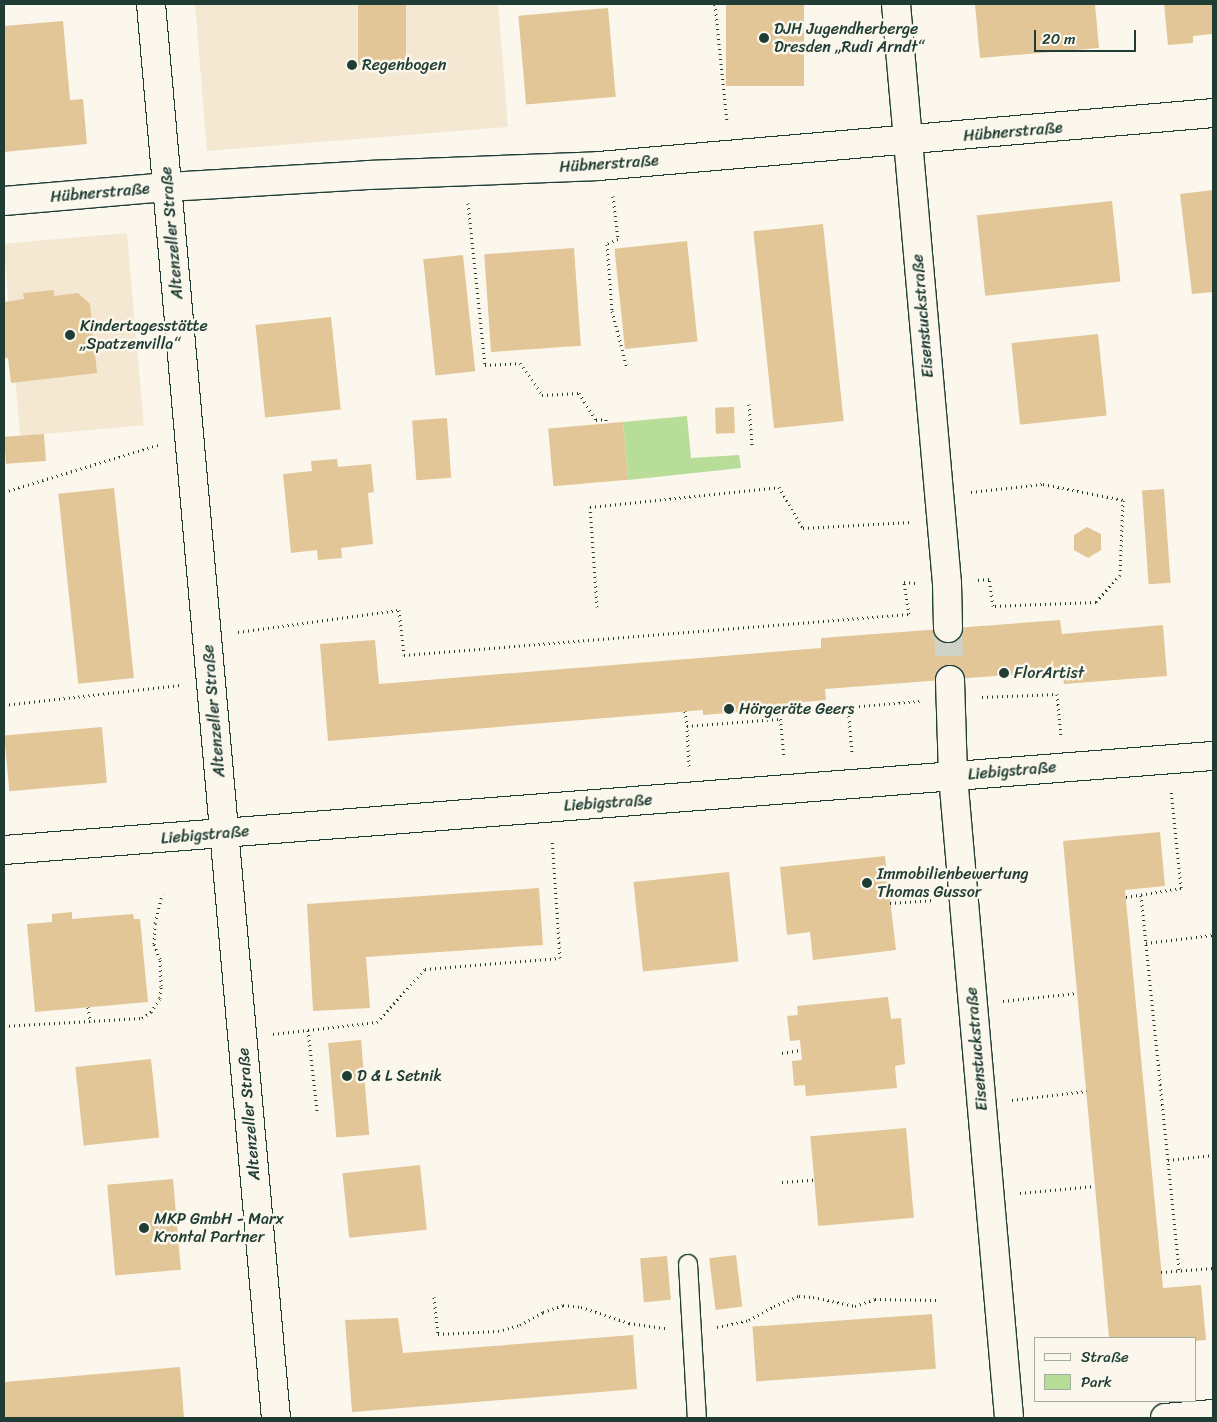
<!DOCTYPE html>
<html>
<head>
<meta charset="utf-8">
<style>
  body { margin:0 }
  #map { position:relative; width:1217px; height:1422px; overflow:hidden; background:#fbf7ec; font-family:Sriracha,sans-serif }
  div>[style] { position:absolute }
  .built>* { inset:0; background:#f4e8d2; transform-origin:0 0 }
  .green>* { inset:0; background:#b7dd99 }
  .building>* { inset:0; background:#e2c697; transform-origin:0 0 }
  .minor-tunnel>* { height:28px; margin-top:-14px; transform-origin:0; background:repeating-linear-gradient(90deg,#cfd2c7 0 28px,transparent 0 42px) }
  .path>* { height:3px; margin-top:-1.5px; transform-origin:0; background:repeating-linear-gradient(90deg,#1f3d34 0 1px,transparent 0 5px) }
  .roads { filter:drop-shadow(1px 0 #1f3d34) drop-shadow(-1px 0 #1f3d34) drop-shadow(0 1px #1f3d34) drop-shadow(0 -1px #1f3d34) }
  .service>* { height:18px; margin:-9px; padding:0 9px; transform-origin:9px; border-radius:9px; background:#fbf7ec }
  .minor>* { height:28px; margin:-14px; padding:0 14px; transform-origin:14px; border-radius:14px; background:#fbf7ec }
  .dots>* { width:14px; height:14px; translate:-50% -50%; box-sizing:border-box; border:2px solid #fbf7ec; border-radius:50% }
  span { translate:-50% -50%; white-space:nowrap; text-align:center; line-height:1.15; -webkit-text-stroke:5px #fbf7ec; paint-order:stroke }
  .poi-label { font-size:16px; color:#1f3d34 }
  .left { translate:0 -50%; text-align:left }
  .street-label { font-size:16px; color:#1f3d34 }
  .frame { position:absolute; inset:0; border:5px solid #1f3d34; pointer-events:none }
  .legend { position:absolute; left:1034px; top:1337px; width:162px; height:65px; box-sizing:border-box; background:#fbf7ec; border:1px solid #a3ada2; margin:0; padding:6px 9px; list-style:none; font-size:15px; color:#1f3d34 }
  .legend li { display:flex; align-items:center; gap:10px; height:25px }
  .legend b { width:25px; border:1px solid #a3ada2 }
  .scale { position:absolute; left:1034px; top:30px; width:102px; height:22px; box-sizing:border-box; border:2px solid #1f3d34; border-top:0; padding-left:6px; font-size:15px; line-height:18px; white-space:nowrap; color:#1f3d34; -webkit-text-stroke:4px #fbf7ec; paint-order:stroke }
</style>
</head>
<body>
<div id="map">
  <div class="built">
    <i style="clip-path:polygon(195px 4px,498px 4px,508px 127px,207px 151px)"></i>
    <i style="left:127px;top:233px;width:193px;height:124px;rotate:85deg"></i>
  </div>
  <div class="green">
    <i style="clip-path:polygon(687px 416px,691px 458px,739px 455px,741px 468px,628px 480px,623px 422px)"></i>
  </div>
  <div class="building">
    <i style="left:358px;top:4px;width:48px;height:61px"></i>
    <i style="left:726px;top:4px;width:78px;height:82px"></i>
    <i style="clip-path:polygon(975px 4px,1095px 4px,1099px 48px,980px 58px)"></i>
    <i style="clip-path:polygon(1164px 4px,1213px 4px,1213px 34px,1193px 36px,1193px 43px,1168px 45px)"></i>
    <i style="left:608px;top:8px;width:89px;height:90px;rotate:85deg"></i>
    <i style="clip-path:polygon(63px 21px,70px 100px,83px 99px,87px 144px,4px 152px,4px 26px)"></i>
    <i style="clip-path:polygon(1213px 190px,1213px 292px,1192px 294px,1180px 194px)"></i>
    <i style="left:1112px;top:201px;width:81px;height:136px;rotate:84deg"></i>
    <i style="left:823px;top:224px;width:198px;height:70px;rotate:84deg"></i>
    <i style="left:687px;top:241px;width:101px;height:73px;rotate:84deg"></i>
    <i style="left:574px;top:248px;width:98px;height:90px;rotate:86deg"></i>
    <i style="left:463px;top:255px;width:117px;height:40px;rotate:84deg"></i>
    <i style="clip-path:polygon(54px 290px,54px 296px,78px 293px,90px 304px,97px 373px,11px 383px,8px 358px,4px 358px,4px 302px,24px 299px,23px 293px)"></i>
    <i style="left:331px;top:317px;width:93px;height:76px;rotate:84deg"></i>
    <i style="left:1098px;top:334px;width:82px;height:87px;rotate:84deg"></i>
    <i style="left:734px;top:407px;width:26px;height:19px;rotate:88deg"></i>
    <i style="left:447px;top:418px;width:60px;height:35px;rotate:86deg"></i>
    <i style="left:623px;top:422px;width:58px;height:75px;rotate:85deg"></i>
    <i style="left:44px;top:434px;width:27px;height:40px;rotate:86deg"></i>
    <i style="clip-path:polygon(337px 459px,338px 467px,371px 464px,374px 492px,368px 493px,373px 544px,341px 548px,342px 558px,318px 560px,317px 550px,291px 553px,283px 474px,312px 471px,311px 461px)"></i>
    <i style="left:114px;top:488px;width:191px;height:56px;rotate:84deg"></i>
    <i style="left:1164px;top:489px;width:94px;height:22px;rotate:86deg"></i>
    <i style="clip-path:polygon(1087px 527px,1101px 534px,1101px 550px,1088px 558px,1074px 550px,1074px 535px)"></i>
    <i style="clip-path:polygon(1060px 620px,1062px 634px,1163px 625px,1167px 676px,1064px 684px,1062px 671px,825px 689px,826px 700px,761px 706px,762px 710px,703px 715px,703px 710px,328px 741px,320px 644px,375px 640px,379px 684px,821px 648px,821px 638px)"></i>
    <i style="left:102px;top:727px;width:56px;height:98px;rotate:85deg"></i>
    <i style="clip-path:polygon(1160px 832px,1165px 886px,1125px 890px,1163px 1288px,1201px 1285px,1206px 1340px,1196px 1341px,1196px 1338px,1109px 1338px,1063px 841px)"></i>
    <i style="clip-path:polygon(885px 856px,896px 950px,813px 960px,810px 932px,787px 935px,780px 867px)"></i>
    <i style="left:729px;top:872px;width:90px;height:96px;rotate:84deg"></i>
    <i style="clip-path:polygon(539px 888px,543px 945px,366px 957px,370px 1008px,313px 1011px,307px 904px)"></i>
    <i style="clip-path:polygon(72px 912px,72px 919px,133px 914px,134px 919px,140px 919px,148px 1002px,35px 1012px,27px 924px,52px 922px,52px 914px)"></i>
    <i style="clip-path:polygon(888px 997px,891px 1019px,901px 1018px,905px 1064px,895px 1066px,897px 1088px,806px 1096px,805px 1085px,794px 1086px,792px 1061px,802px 1060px,800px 1040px,790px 1041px,787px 1016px,798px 1015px,797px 1006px)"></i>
    <i style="left:361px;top:1040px;width:95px;height:33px;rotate:85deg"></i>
    <i style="left:151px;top:1059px;width:79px;height:76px;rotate:84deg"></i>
    <i style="left:906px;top:1128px;width:90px;height:96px;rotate:85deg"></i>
    <i style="left:420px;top:1165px;width:65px;height:78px;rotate:84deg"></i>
    <i style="left:173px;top:1179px;width:91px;height:66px;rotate:85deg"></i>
    <i style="left:736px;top:1255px;width:52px;height:27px;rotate:83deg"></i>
    <i style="left:667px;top:1256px;width:44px;height:27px;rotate:85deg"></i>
    <i style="left:932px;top:1314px;width:55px;height:180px;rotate:86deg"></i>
    <i style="clip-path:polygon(398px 1318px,403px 1353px,633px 1335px,637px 1389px,352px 1412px,345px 1320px)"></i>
    <i style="clip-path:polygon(180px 1367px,184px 1418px,4px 1418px,4px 1382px)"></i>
  </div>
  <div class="minor-tunnel">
    <i style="left:948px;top:628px;width:52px;rotate:87.8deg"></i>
  </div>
  <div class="path">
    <i style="left:715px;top:4px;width:119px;rotate:84.2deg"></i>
    <i style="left:613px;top:196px;width:43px;rotate:83.4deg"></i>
    <i style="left:618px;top:239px;width:12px;rotate:156deg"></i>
    <i style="left:607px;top:244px;width:67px;rotate:85.7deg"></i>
    <i style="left:612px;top:311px;width:59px;rotate:75.3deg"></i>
    <i style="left:468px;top:203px;width:163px;rotate:84deg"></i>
    <i style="left:485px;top:365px;width:35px;rotate:-3deg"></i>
    <i style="left:520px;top:363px;width:39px;rotate:55deg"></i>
    <i style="left:542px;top:395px;width:37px;rotate:-3deg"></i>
    <i style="left:579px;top:393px;width:32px;rotate:58deg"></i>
    <i style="left:596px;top:420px;width:10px;rotate:-6deg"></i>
    <i style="left:606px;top:419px;width:5px;rotate:90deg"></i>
    <i style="left:749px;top:404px;width:41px;rotate:85.8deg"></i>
    <i style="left:4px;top:492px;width:161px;rotate:-17deg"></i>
    <i style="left:971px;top:492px;width:72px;rotate:-6.3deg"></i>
    <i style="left:1043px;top:484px;width:82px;rotate:11.3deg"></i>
    <i style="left:1123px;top:500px;width:75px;rotate:92.3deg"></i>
    <i style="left:1120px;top:575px;width:36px;rotate:132deg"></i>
    <i style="left:1096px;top:602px;width:103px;rotate:177.8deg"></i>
    <i style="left:993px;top:606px;width:27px;rotate:-98deg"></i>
    <i style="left:989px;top:579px;width:12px;rotate:175deg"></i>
    <i style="left:597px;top:607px;width:100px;rotate:-94deg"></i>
    <i style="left:590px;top:507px;width:190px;rotate:-6deg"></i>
    <i style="left:779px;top:487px;width:48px;rotate:59.7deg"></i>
    <i style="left:803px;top:528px;width:108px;rotate:-3.2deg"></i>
    <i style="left:238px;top:632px;width:162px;rotate:-7.8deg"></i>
    <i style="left:399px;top:610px;width:45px;rotate:83.7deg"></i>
    <i style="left:404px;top:655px;width:507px;rotate:-4.64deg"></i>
    <i style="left:909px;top:614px;width:32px;rotate:-99deg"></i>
    <i style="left:904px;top:582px;width:12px;rotate:5deg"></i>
    <i style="left:982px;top:697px;width:75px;rotate:-2.3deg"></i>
    <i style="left:1057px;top:694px;width:43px;rotate:84.7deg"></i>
    <i style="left:779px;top:704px;width:54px;rotate:84.7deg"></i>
    <i style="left:4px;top:705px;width:177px;rotate:-6.5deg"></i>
    <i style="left:848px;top:706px;width:47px;rotate:85.1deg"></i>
    <i style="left:685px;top:711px;width:15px;rotate:82deg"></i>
    <i style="left:779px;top:713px;width:142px;rotate:-4.9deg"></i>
    <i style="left:689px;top:766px;width:40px;rotate:-92.9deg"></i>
    <i style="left:687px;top:726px;width:92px;rotate:-4.4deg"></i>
    <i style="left:1141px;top:895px;width:377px;rotate:84.2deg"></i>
    <i style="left:1126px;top:897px;width:56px;rotate:-9.3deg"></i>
    <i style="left:1181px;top:888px;width:99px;rotate:-95.8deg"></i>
    <i style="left:890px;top:903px;width:44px;rotate:-3.9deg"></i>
    <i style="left:1146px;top:943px;width:67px;rotate:-6.8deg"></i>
    <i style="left:1003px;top:1001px;width:74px;rotate:-6.2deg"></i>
    <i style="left:88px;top:1007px;width:15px;rotate:82deg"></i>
    <i style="left:4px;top:1026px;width:138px;rotate:-3.3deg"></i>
    <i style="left:142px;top:1018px;width:11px;rotate:-34deg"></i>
    <i style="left:151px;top:1012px;width:17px;rotate:-57deg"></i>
    <i style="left:160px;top:998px;width:12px;rotate:-85deg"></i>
    <i style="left:161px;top:986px;width:27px;rotate:-92deg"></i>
    <i style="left:160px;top:959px;width:16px;rotate:-112deg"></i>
    <i style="left:154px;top:944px;width:21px;rotate:-87deg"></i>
    <i style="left:155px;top:923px;width:30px;rotate:-76deg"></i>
    <i style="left:308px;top:1030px;width:81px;rotate:83.6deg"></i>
    <i style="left:273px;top:1034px;width:105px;rotate:-6.6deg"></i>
    <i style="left:377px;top:1022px;width:72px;rotate:-47.8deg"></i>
    <i style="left:425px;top:969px;width:135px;rotate:-4.7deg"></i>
    <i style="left:560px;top:958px;width:119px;rotate:-93.8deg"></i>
    <i style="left:782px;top:1053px;width:19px;rotate:-9deg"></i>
    <i style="left:1012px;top:1100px;width:75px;rotate:-6.9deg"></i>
    <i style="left:1168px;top:1160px;width:45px;rotate:-6.3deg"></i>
    <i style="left:782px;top:1182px;width:32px;rotate:-4deg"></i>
    <i style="left:1020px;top:1193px;width:75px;rotate:-5.3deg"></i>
    <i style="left:1161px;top:1272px;width:52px;rotate:-4.4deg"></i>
    <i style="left:434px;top:1297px;width:37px;rotate:84deg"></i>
    <i style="left:438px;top:1334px;width:60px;rotate:-2.9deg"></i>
    <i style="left:498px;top:1331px;width:23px;rotate:-15deg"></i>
    <i style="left:520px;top:1325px;width:26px;rotate:-29deg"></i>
    <i style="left:543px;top:1312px;width:21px;rotate:-19deg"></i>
    <i style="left:563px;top:1305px;width:18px;rotate:6deg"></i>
    <i style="left:581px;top:1307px;width:51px;rotate:18.4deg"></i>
    <i style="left:629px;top:1323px;width:37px;rotate:8deg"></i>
    <i style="left:717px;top:1327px;width:33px;rotate:-12deg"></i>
    <i style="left:749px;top:1320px;width:29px;rotate:-29deg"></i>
    <i style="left:774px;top:1306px;width:27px;rotate:-22deg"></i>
    <i style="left:799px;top:1296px;width:14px;rotate:4deg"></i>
    <i style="left:813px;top:1297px;width:43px;rotate:12.1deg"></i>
    <i style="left:855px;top:1306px;width:21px;rotate:-19deg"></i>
    <i style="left:875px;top:1299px;width:61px;rotate:0.9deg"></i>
  </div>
  <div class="roads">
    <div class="service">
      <i style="left:688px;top:1264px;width:154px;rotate:86.7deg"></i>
    </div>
    <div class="minor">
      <i style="left:151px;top:4px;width:1420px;rotate:84.95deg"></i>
      <i style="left:896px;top:4px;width:581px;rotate:84.97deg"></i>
      <i style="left:947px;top:583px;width:45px;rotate:88.7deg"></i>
      <i style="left:4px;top:201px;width:165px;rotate:-4.9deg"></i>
      <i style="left:168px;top:187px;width:200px;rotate:-3.4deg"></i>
      <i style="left:368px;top:175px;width:231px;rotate:-2.2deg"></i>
      <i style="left:599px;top:166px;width:616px;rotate:-4.93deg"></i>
      <i style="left:950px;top:680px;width:96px;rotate:88.2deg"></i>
      <i style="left:953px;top:776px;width:644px;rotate:85.01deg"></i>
      <i style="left:4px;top:850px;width:1213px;rotate:-4.45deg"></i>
      <i style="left:1165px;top:1418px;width:48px;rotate:-4.8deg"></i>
    </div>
  </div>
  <div class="dots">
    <i style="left:764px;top:38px;background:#1f3d34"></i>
    <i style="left:352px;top:65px;background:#1f3d34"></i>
    <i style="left:70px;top:335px;background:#1f3d34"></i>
    <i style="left:1004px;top:673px;background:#1f3d34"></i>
    <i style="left:729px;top:709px;background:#1f3d34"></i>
    <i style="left:867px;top:883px;background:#1f3d34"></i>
    <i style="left:347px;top:1076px;background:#1f3d34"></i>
    <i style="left:144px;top:1228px;background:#1f3d34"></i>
  </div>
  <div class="poi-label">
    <span class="left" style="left:774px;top:38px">DJH Jugendherberge<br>Dresden „Rudi Arndt“</span>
    <span class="left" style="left:362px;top:65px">Regenbogen</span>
    <span class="left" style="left:80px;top:335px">Kindertagesstätte<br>„Spatzenvilla“</span>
    <span class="left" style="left:1014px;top:673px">FlorArtist</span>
    <span class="left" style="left:739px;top:709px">Hörgeräte Geers</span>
    <span class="left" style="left:877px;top:883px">Immobilienbewertung<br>Thomas Gussor</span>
    <span class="left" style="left:357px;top:1076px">D &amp; L Setnik</span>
    <span class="left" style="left:154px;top:1228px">MKP GmbH - Marx<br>Krontal Partner</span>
  </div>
  <div class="street-label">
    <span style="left:1013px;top:132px;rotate:-5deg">Hübnerstraße</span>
    <span style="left:609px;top:164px;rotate:-4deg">Hübnerstraße</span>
    <span style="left:100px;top:193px;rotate:-5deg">Hübnerstraße</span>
    <span style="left:172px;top:233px;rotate:-95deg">Altenzeller Straße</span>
    <span style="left:923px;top:316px;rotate:-95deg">Eisenstuckstraße</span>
    <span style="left:214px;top:711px;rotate:-95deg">Altenzeller Straße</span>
    <span style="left:1012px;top:771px;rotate:-5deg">Liebigstraße</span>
    <span style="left:608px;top:803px;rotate:-4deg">Liebigstraße</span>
    <span style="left:205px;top:835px;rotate:-5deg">Liebigstraße</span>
    <span style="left:977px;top:1049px;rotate:-95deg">Eisenstuckstraße</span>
    <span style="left:249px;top:1114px;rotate:-95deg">Altenzeller Straße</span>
  </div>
  <div class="frame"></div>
  <ul class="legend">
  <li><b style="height:6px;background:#fbf7ec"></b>Straße</li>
  <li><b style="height:14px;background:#b7dd99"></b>Park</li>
  </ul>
  <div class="scale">20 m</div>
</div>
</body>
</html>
